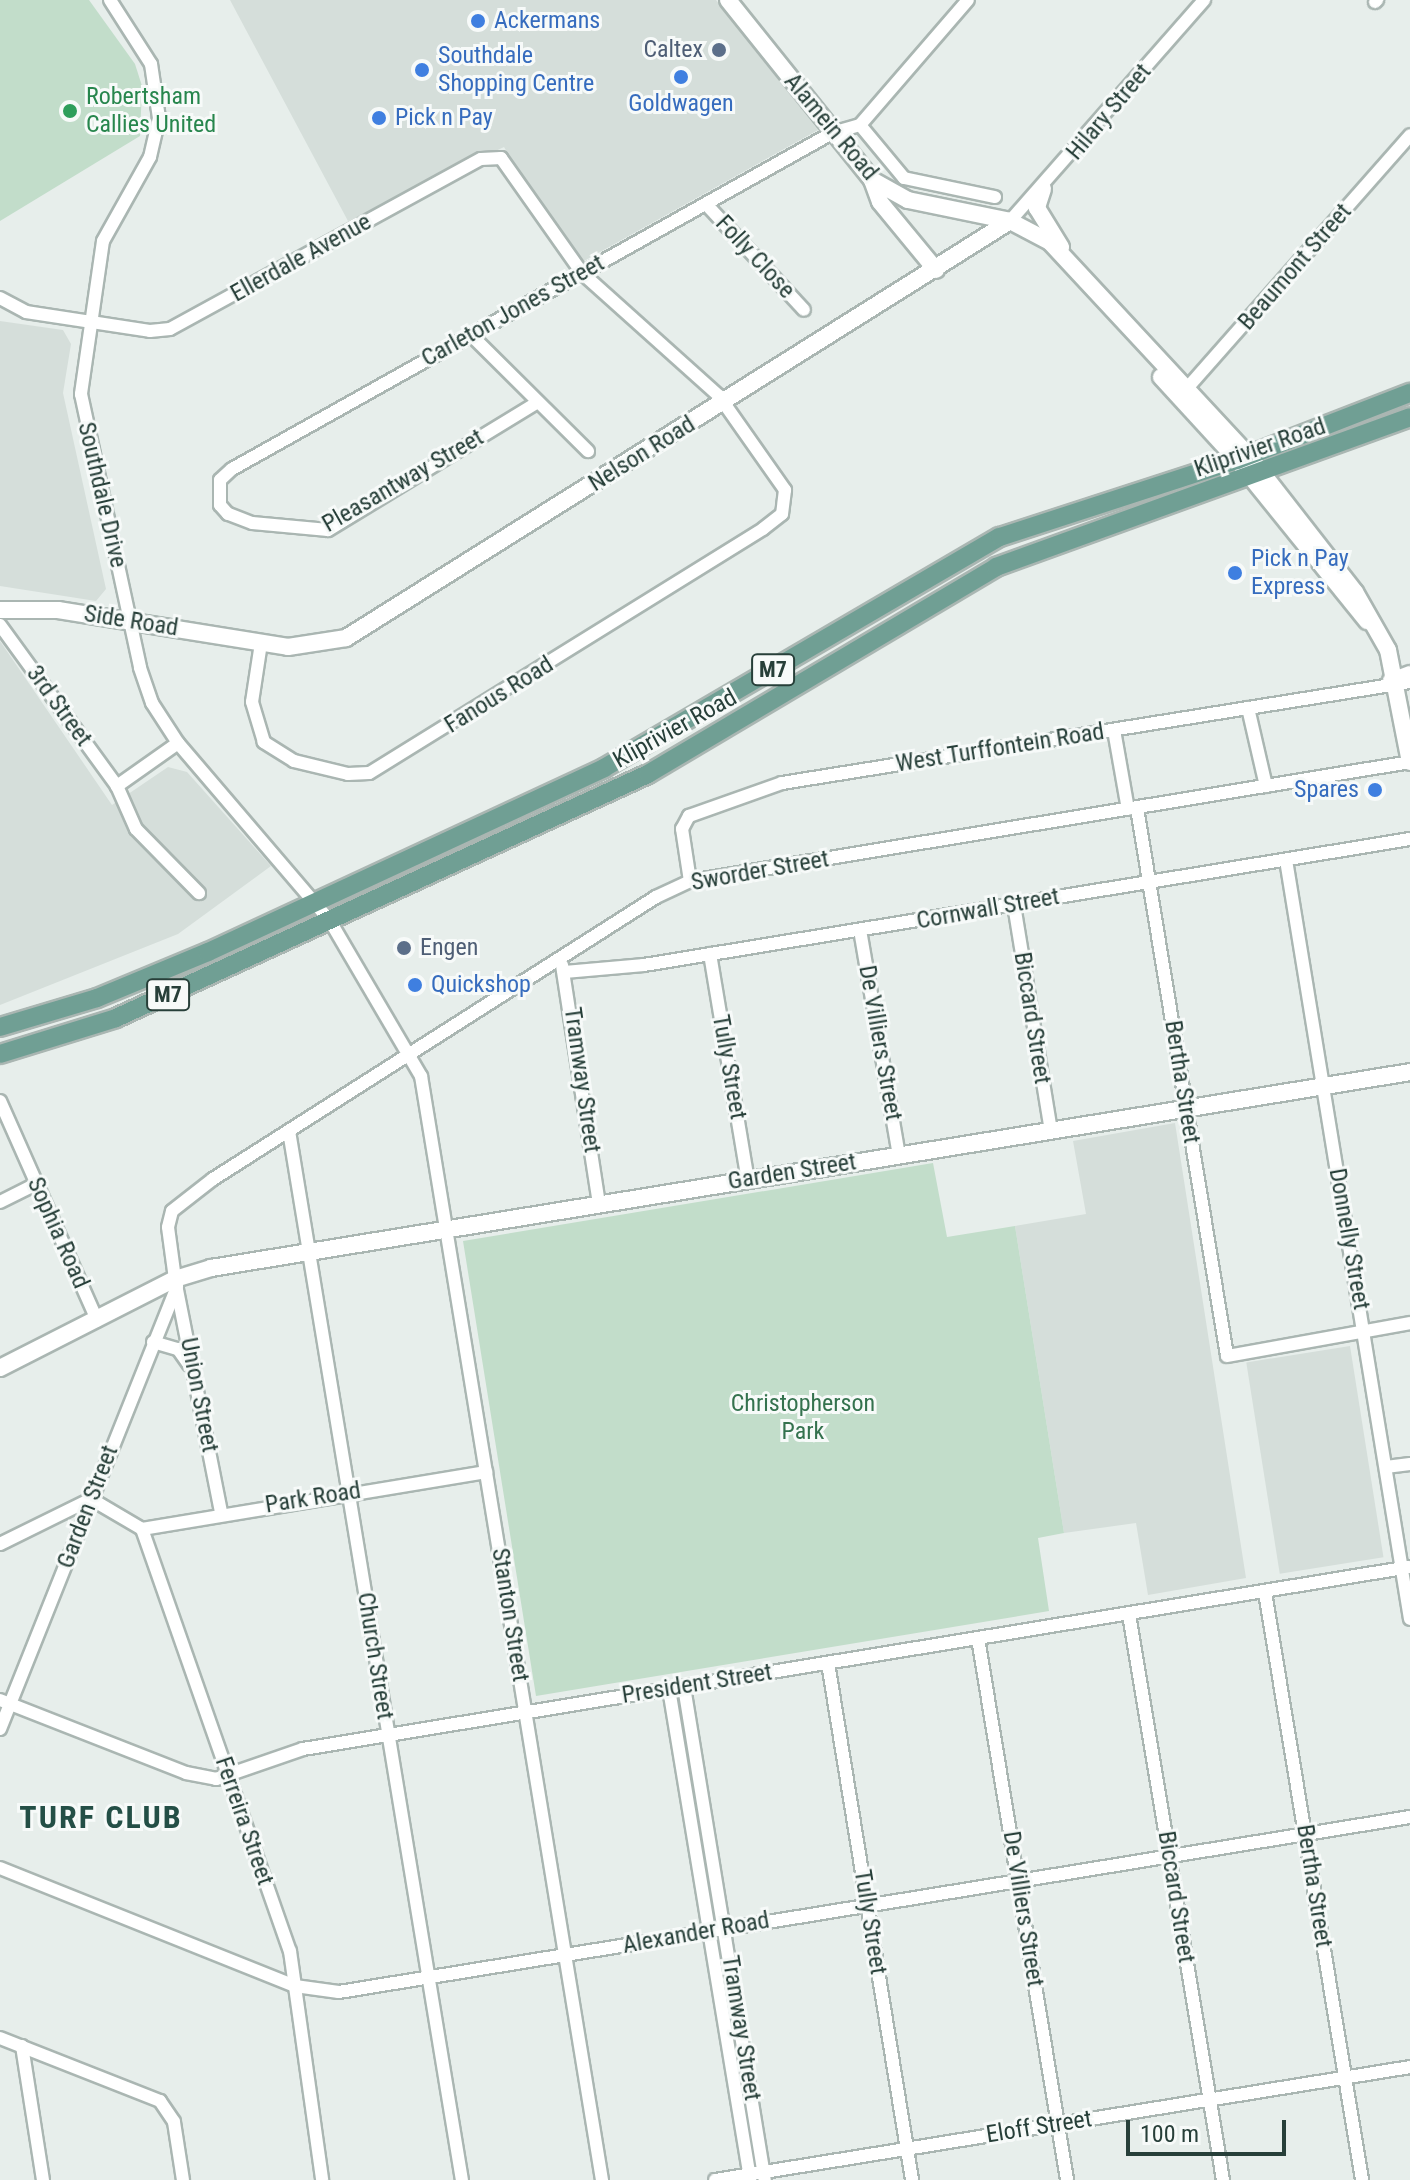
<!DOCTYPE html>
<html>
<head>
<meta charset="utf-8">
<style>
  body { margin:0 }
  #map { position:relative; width:1410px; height:2180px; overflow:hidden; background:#e7eeeb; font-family:"Roboto Condensed",sans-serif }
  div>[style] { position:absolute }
  .built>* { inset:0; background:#d5deda; transform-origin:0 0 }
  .green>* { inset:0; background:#c2ddca }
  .roads { filter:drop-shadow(2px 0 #aab6b2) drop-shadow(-2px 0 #aab6b2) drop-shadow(0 2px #aab6b2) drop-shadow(0 -2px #aab6b2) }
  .street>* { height:12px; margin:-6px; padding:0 6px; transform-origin:6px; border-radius:6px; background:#fff }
  .secondary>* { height:16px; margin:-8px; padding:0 8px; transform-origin:8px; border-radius:8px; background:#fff }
  .primary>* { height:18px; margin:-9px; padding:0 9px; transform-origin:9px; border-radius:9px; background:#709f94 }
  .dots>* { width:22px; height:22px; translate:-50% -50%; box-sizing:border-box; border:4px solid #f7faf9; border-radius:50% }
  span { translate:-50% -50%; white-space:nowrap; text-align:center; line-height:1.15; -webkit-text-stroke:6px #f7faf9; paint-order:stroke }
  .shield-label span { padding:2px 6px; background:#f7faf9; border:2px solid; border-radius:6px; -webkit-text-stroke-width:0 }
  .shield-label { font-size:22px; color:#273f39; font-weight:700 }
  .shop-label { font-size:24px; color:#366cbe }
  .left { translate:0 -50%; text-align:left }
  .right { translate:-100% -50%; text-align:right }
  .service-label { font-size:24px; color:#4e5e75 }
  .leisure-label { font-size:24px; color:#27864d }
  .street-label { font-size:24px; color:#273f39 }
  .park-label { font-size:24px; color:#34724e }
  .district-label { font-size:32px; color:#244f46; font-weight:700; letter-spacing:2px }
  .scale { position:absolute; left:1126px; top:2120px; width:160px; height:36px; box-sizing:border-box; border:4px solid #273f39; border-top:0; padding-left:10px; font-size:24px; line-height:28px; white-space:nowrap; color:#273f39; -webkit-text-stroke:6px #f7faf9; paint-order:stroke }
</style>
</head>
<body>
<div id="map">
  <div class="built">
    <i style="clip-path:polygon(230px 0,716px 0,818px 130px,575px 266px,504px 147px,348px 221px)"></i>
    <i style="clip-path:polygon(0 321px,63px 330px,71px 344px,63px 393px,106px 589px,96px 601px,0 586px)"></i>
    <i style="clip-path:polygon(0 641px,112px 805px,168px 767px,187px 772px,271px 866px,178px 934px,0 1005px)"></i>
    <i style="clip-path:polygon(1175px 1123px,1246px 1578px,1148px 1595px,1136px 1523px,1064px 1533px,1015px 1226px,1086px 1214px,1073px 1141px)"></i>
    <i style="left:1350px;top:1346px;width:214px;height:105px;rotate:81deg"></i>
  </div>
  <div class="green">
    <i style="clip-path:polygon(0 0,89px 0,135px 64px,142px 86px,140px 136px,0 221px)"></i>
    <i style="clip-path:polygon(933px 1163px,947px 1237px,1015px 1226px,1064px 1533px,1038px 1538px,1049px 1611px,536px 1696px,463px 1241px)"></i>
  </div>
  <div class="roads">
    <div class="street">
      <i style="left:110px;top:0;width:76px;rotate:57.4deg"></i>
      <i style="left:151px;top:64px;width:55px;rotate:81.6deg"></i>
      <i style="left:159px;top:118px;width:40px;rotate:103deg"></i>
      <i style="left:150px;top:157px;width:96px;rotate:119.2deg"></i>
      <i style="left:103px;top:241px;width:155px;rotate:98.2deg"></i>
      <i style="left:81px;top:394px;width:280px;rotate:77.8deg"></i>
      <i style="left:140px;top:668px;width:37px;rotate:71deg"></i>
      <i style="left:152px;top:703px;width:48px;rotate:57deg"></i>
      <i style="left:178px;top:743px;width:234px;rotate:49.5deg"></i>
      <i style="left:330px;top:921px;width:180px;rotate:59.6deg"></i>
      <i style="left:421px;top:1076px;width:1119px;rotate:80.69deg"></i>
      <i style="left:1375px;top:2px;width:3px;rotate:-45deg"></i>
      <i style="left:860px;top:125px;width:69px;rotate:50.3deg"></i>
      <i style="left:904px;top:178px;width:93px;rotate:11.8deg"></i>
      <i style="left:706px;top:204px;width:144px;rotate:47.2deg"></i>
      <i style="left:1010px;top:221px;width:294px;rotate:-48.7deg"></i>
      <i style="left:0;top:298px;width:30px;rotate:28deg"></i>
      <i style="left:26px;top:312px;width:125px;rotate:8.7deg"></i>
      <i style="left:150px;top:331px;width:20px;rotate:-6deg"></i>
      <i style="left:170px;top:329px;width:354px;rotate:-28.7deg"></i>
      <i style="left:481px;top:159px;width:20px;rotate:-3deg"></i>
      <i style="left:501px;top:158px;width:141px;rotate:54.8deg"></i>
      <i style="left:582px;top:273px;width:184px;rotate:41.9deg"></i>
      <i style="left:719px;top:396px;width:115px;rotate:54.9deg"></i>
      <i style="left:785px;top:490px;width:24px;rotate:97deg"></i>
      <i style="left:782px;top:514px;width:24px;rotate:142deg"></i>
      <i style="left:763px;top:529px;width:463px;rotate:148.2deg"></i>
      <i style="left:369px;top:773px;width:21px;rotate:177deg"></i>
      <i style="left:348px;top:774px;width:56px;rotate:-166.5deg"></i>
      <i style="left:294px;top:761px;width:36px;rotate:-148deg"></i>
      <i style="left:264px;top:742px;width:42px;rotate:-106.7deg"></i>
      <i style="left:252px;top:702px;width:60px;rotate:-81.3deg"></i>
      <i style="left:471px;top:335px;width:165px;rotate:44.8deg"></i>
      <i style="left:1182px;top:394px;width:345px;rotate:-48.6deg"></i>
      <i style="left:538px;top:402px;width:246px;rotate:148.6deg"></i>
      <i style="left:328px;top:530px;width:76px;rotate:-174.7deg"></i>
      <i style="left:252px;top:523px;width:26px;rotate:-159deg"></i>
      <i style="left:228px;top:514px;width:12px;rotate:-132deg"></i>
      <i style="left:220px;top:505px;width:25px;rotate:-90deg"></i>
      <i style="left:220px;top:480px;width:16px;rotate:-43deg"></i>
      <i style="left:232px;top:469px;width:688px;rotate:-29.25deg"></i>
      <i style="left:832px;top:133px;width:29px;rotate:-16deg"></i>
      <i style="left:860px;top:125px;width:165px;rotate:-49.2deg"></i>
      <i style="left:0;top:625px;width:199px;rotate:54deg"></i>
      <i style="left:1389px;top:680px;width:22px;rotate:-21deg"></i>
      <i style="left:1248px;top:708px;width:80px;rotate:77deg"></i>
      <i style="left:1114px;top:730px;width:80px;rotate:80deg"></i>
      <i style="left:178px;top:743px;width:75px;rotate:144.8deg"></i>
      <i style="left:117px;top:786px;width:47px;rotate:66.2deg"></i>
      <i style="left:136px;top:829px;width:90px;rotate:45.5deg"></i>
      <i style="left:1137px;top:808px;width:555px;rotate:80.67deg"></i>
      <i style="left:1227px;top:1356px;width:186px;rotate:-10.2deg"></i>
      <i style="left:1286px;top:860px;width:769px;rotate:80.72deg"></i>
      <i style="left:690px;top:881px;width:53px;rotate:-98.7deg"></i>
      <i style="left:682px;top:829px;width:15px;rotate:-62deg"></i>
      <i style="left:689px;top:816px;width:99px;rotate:-19.5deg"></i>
      <i style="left:782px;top:783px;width:636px;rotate:-9.14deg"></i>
      <i style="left:1014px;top:905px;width:228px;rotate:80.7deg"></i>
      <i style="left:860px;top:930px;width:228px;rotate:80.2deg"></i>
      <i style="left:710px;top:954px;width:229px;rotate:80.5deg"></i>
      <i style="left:562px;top:965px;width:242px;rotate:81.2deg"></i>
      <i style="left:565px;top:972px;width:79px;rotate:-5.1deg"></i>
      <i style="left:644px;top:965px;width:776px;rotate:-9.34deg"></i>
      <i style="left:0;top:1101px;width:240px;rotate:66.1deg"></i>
      <i style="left:289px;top:1131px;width:1063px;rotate:80.64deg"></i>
      <i style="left:0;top:1202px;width:40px;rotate:-26.6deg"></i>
      <i style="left:153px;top:1342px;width:26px;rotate:16deg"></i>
      <i style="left:178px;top:1349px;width:19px;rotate:55deg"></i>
      <i style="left:1386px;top:1467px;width:24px;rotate:-7deg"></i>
      <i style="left:221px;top:1512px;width:237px;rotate:-101.2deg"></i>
      <i style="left:175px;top:1279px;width:52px;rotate:-97.7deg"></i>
      <i style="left:168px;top:1227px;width:16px;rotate:-76deg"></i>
      <i style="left:172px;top:1211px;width:52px;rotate:-38deg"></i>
      <i style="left:213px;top:1179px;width:525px;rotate:-32.48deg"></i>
      <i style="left:656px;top:897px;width:38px;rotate:-25deg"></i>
      <i style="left:690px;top:881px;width:730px;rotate:-9.38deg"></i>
      <i style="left:142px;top:1529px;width:349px;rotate:-9.4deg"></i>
      <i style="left:0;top:1544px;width:102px;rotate:-26.3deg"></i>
      <i style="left:91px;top:1499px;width:59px;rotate:30.5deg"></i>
      <i style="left:142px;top:1529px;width:447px;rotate:70.7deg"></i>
      <i style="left:290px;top:1951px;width:231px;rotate:82deg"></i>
      <i style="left:1265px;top:1592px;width:596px;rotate:80.63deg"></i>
      <i style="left:1129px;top:1614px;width:574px;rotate:80.57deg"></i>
      <i style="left:978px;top:1638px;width:549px;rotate:80.67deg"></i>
      <i style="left:828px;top:1663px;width:524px;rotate:80.77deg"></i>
      <i style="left:684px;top:1687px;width:500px;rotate:80.7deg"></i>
      <i style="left:669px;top:1689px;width:498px;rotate:80.6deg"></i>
      <i style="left:0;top:1700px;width:200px;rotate:21.4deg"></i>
      <i style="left:186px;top:1773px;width:31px;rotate:11deg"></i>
      <i style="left:216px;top:1779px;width:92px;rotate:-19deg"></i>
      <i style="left:303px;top:1749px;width:1122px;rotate:-9.34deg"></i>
      <i style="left:0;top:1729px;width:477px;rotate:-68.2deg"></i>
      <i style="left:0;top:1868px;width:318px;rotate:21.8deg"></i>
      <i style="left:295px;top:1986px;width:44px;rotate:7.8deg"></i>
      <i style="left:339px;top:1992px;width:1085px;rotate:-9.28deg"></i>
      <i style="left:0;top:2038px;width:172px;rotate:21.5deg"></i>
      <i style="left:160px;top:2101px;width:25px;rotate:56deg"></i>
      <i style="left:174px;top:2122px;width:59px;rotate:81.2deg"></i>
      <i style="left:22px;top:2046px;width:136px;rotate:81.1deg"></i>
      <i style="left:715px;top:2180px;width:704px;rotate:-9.23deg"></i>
    </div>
    <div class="secondary">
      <i style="left:728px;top:0;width:231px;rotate:51.3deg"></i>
      <i style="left:872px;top:180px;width:41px;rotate:29.1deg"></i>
      <i style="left:908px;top:200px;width:104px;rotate:11.6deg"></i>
      <i style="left:1010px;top:221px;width:45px;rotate:27.7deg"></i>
      <i style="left:1050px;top:242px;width:292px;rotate:47.1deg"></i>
      <i style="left:1249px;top:456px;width:172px;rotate:52.1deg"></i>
      <i style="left:1355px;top:592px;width:67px;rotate:60.4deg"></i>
      <i style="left:1388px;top:650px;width:114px;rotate:78.9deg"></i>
      <i style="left:872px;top:180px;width:23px;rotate:70deg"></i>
      <i style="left:880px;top:202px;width:88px;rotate:50.5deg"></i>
      <i style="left:1043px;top:189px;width:20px;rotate:108deg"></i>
      <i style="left:1037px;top:208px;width:46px;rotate:58.4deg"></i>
      <i style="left:1161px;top:377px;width:113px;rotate:47.5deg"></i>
      <i style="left:1237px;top:460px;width:207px;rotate:51.1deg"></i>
      <i style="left:0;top:610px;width:58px"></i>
      <i style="left:58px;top:610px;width:233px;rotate:9.1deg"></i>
      <i style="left:288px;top:647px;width:59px;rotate:-8.8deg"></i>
      <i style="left:346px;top:638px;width:784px;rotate:-32.13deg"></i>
      <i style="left:0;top:1368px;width:196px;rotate:-27deg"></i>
      <i style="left:175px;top:1279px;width:38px;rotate:-17deg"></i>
      <i style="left:211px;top:1268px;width:1215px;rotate:-9.28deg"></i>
    </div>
    <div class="primary">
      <i style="left:0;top:1027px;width:101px;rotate:-16.6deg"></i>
      <i style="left:97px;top:998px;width:120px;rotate:-22.5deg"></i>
      <i style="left:208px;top:952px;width:437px;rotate:-24.9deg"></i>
      <i style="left:604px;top:768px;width:458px;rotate:-30.3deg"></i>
      <i style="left:1000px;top:537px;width:249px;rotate:-18deg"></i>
      <i style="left:1237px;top:460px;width:186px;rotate:-21.2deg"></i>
      <i style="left:0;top:1054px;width:121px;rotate:-17.2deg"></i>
      <i style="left:116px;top:1018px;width:585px;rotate:-24.64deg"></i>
      <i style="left:648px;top:774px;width:405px;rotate:-30.7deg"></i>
      <i style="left:996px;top:567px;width:440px;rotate:-19.9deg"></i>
    </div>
  </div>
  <div class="dots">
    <i style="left:478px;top:21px;background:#3f7fe0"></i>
    <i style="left:719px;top:50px;background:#5c6f8a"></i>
    <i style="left:422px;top:70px;background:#3f7fe0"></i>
    <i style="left:681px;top:77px;background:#3f7fe0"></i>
    <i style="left:70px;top:111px;background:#2e9e5b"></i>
    <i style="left:379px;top:118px;background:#3f7fe0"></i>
    <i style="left:1235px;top:573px;background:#3f7fe0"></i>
    <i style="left:1375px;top:790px;background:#3f7fe0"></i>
    <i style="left:404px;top:948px;background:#5c6f8a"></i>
    <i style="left:415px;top:985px;background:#3f7fe0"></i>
  </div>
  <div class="shield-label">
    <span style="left:773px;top:670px">M7</span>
    <span style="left:168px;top:995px">M7</span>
  </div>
  <div class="shop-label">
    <span class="left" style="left:494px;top:21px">Ackermans</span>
    <span class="left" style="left:438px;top:70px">Southdale<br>Shopping Centre</span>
    <span style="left:681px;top:104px">Goldwagen</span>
    <span class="left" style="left:395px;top:118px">Pick n Pay</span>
    <span class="left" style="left:1251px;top:573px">Pick n Pay<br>Express</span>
    <span class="right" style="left:1359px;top:790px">Spares</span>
    <span class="left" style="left:431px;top:985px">Quickshop</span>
  </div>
  <div class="service-label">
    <span class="right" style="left:703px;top:50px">Caltex</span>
    <span class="left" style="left:420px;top:948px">Engen</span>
  </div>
  <div class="leisure-label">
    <span class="left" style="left:86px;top:111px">Robertsham<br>Callies United</span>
  </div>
  <div class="street-label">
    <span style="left:1109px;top:112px;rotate:-50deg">Hilary Street</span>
    <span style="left:831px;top:127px;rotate:50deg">Alamein Road</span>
    <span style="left:755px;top:257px;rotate:47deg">Folly Close</span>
    <span style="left:301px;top:258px;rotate:-29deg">Ellerdale Avenue</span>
    <span style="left:1295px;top:267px;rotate:-49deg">Beaumont Street</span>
    <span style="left:513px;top:311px;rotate:-29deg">Carleton Jones Street</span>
    <span style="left:1260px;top:448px;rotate:-19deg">Kliprivier Road</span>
    <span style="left:642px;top:454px;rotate:-32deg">Nelson Road</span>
    <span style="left:403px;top:481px;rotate:-30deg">Pleasantway Street</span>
    <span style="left:102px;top:495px;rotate:77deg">Southdale Drive</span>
    <span style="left:131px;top:621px;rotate:9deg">Side Road</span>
    <span style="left:499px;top:695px;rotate:-32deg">Fanous Road</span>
    <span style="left:59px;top:706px;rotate:54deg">3rd Street</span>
    <span style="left:675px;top:729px;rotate:-29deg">Kliprivier Road</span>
    <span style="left:1000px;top:748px;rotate:-9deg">West Turffontein Road</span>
    <span style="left:760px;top:871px;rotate:-10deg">Sworder Street</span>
    <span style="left:988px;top:909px;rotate:-10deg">Cornwall Street</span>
    <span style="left:1032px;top:1018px;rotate:81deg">Biccard Street</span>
    <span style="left:880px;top:1043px;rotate:80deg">De Villiers Street</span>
    <span style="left:729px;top:1067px;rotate:80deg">Tully Street</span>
    <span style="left:582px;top:1080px;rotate:82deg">Tramway Street</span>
    <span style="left:1182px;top:1082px;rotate:81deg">Bertha Street</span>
    <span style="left:792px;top:1172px;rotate:-9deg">Garden Street</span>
    <span style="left:58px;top:1233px;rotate:66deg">Sophia Road</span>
    <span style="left:1349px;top:1239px;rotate:80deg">Donnelly Street</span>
    <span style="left:199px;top:1395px;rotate:79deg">Union Street</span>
    <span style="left:313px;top:1498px;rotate:-9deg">Park Road</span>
    <span style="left:88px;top:1507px;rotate:-69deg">Garden Street</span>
    <span style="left:510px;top:1615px;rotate:81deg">Stanton Street</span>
    <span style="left:375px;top:1656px;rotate:81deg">Church Street</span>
    <span style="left:697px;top:1684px;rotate:-9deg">President Street</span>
    <span style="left:244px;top:1821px;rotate:71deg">Ferreira Street</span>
    <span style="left:1314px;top:1886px;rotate:81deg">Bertha Street</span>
    <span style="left:1176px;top:1897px;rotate:81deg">Biccard Street</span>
    <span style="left:1023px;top:1909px;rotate:81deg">De Villiers Street</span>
    <span style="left:870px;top:1922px;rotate:81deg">Tully Street</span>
    <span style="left:696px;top:1933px;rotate:-10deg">Alexander Road</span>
    <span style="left:741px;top:2028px;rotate:81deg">Tramway Street</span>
    <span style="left:1039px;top:2127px;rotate:-9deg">Eloff Street</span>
  </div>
  <div class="park-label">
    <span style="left:803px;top:1418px">Christopherson<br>Park</span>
  </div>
  <div class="district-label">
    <span style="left:101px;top:1817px">TURF CLUB</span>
  </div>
  <div class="scale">100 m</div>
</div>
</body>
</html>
